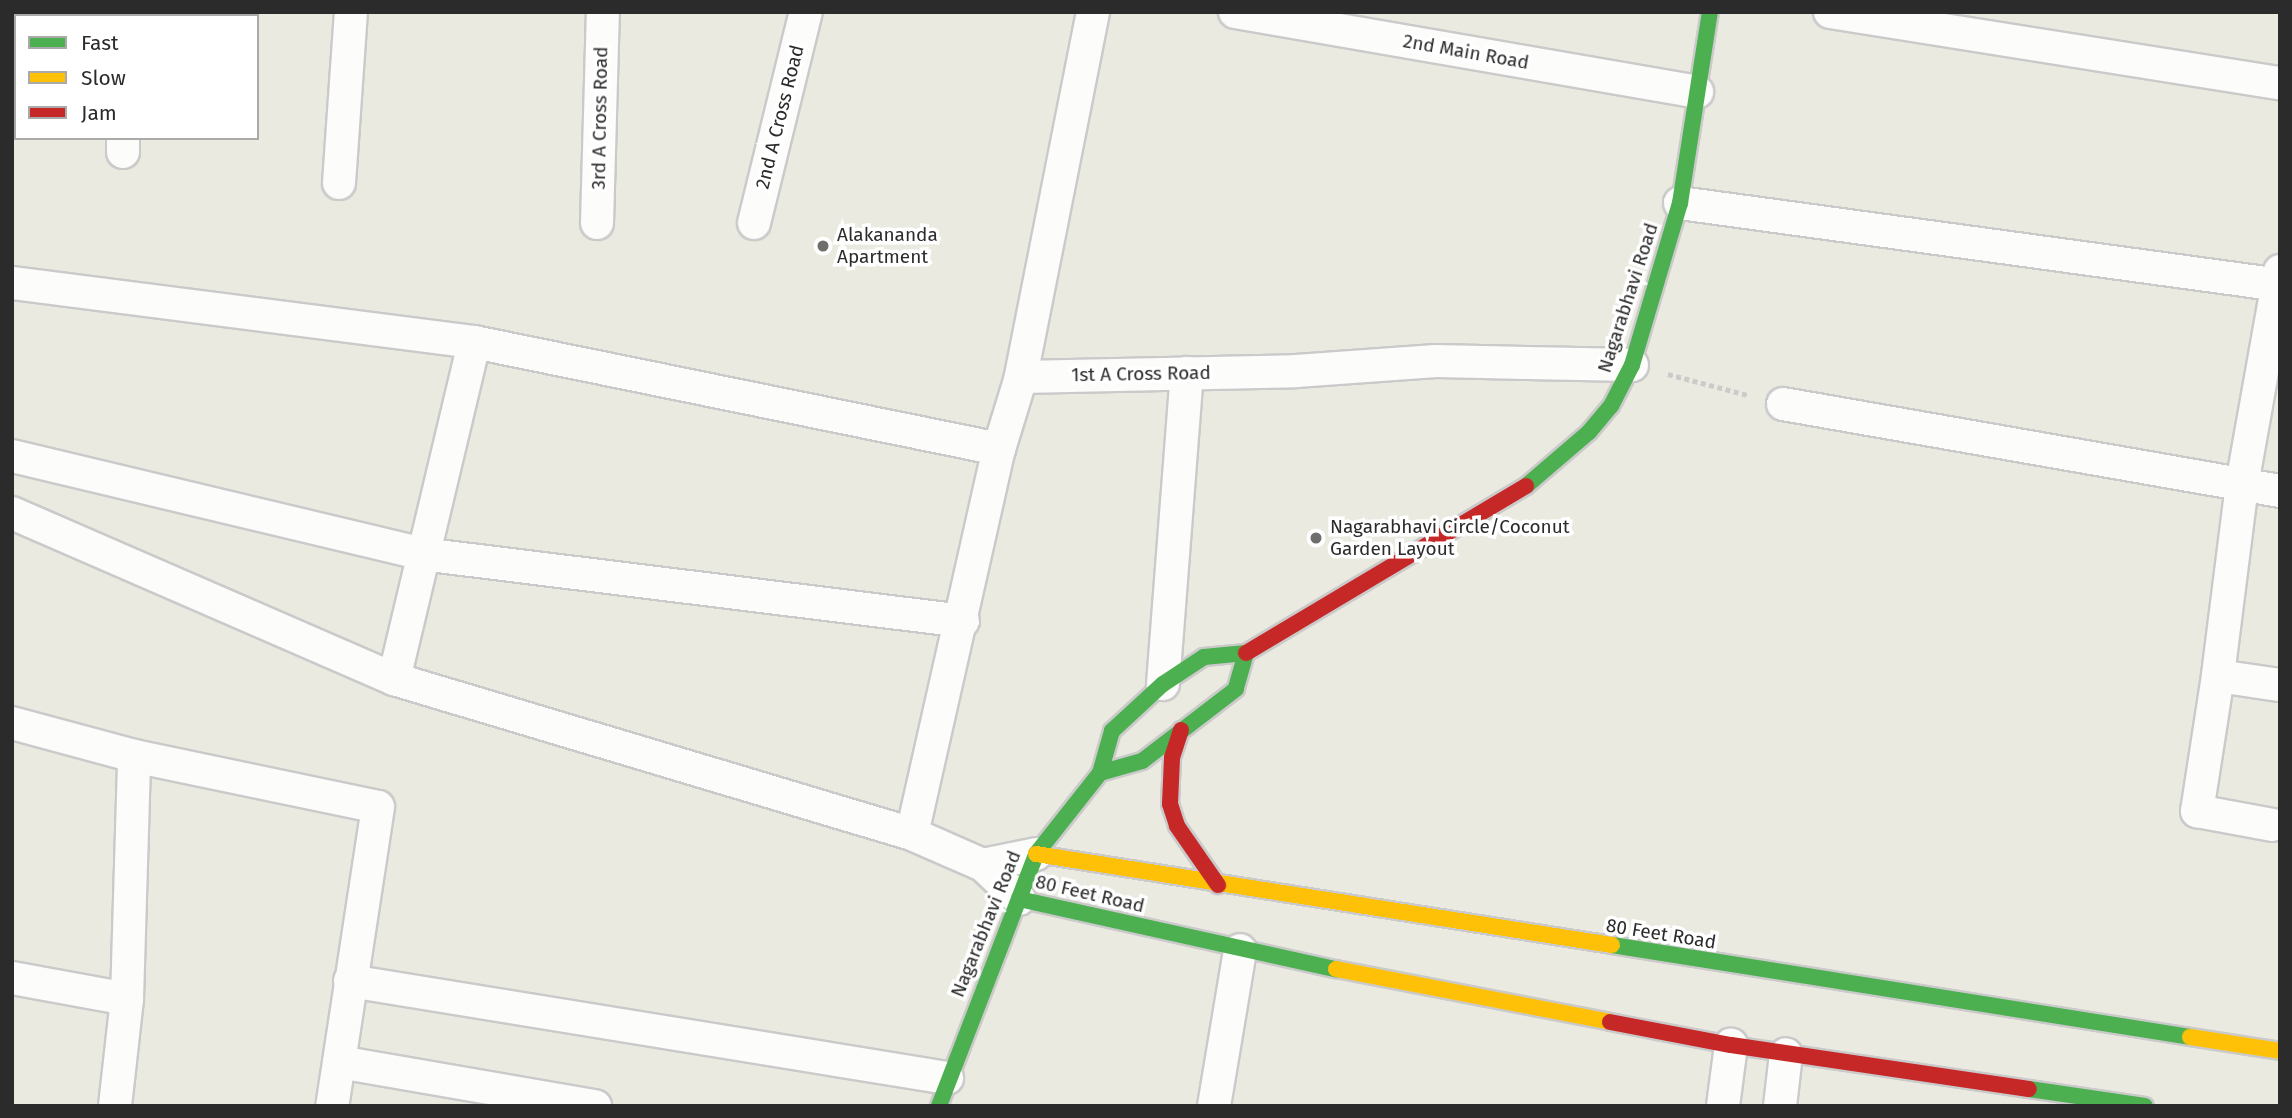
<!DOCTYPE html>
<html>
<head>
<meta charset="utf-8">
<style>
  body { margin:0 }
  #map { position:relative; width:2292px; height:1118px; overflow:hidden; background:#eaeae1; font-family:"Fira Sans",sans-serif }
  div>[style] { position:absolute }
  .path>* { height:4.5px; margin-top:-2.25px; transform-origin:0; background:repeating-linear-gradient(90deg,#cbcbc9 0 5px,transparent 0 8.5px) }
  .roads { filter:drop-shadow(2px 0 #cbcaca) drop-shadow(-2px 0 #cbcaca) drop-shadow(0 2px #cbcaca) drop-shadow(0 -2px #cbcaca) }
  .street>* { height:32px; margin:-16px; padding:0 16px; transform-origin:16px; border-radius:16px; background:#fcfcfa }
  .fast>* { height:16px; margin:-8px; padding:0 8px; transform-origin:8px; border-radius:8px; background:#4caf50 }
  .slow>* { height:16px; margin:-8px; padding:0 8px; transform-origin:8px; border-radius:8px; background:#ffc107 }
  .jam>* { height:16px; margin:-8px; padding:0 8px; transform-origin:8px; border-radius:8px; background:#c62828 }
  .dots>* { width:19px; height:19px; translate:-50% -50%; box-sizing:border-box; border:4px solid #fff; border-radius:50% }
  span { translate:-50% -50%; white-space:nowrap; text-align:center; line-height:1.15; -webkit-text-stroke:7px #fff; paint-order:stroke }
  .street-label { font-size:19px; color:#2b2b2b }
  .poi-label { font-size:19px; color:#2b2b2b }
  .left { translate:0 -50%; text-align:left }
  .frame { position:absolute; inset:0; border:14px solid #2b2b2b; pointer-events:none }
  .legend { position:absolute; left:14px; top:14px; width:245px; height:126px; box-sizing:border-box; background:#fff; border:2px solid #aaa; margin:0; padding:9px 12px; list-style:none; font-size:21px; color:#2b2b2b }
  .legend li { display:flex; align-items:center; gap:14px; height:35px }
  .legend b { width:35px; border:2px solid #aaa }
</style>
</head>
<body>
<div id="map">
  <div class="path">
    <i style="left:1668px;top:374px;width:83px;rotate:14.7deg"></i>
  </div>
  <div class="roads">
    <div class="street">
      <i style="left:1093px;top:12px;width:372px;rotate:101.2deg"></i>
      <i style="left:1021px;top:377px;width:275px;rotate:-1.2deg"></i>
      <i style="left:1296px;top:371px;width:140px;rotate:-4.1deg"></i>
      <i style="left:1436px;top:361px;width:196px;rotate:1.2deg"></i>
      <i style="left:1235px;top:12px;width:469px;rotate:9.8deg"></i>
      <i style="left:1830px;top:12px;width:456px;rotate:9deg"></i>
      <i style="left:128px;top:16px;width:4px;rotate:-90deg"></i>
      <i style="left:123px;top:152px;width:14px;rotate:-90deg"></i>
      <i style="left:339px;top:183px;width:171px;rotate:-86deg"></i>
      <i style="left:1680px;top:203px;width:606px;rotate:7.78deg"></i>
      <i style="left:597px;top:223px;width:211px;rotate:-88.4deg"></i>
      <i style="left:754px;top:223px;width:217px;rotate:-76.2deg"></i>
      <i style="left:2280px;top:271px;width:217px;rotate:100.1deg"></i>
      <i style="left:2242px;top:485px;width:193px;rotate:97.2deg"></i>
      <i style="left:2218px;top:676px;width:63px;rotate:8.3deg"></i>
      <i style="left:12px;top:283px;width:466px;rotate:7.3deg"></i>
      <i style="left:474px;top:342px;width:536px;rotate:11.52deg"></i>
      <i style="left:1783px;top:404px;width:505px;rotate:9.93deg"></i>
      <i style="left:12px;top:456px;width:422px;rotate:13.4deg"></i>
      <i style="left:422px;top:554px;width:545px;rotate:7.06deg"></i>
      <i style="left:12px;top:513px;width:417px;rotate:23.5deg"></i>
      <i style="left:394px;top:679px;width:541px;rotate:16.66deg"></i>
      <i style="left:912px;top:834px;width:77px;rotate:23.6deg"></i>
      <i style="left:2218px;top:676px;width:137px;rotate:98.8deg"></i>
      <i style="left:2197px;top:811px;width:77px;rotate:10.4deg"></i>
      <i style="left:394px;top:679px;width:346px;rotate:-76.6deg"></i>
      <i style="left:1163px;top:684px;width:312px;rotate:-85.6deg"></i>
      <i style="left:12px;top:723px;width:126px;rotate:15.1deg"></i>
      <i style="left:134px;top:756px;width:249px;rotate:11.8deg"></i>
      <i style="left:378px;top:807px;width:303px;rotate:98.7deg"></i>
      <i style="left:912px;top:834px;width:395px;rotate:-77.3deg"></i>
      <i style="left:999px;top:449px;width:75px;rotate:-73deg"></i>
      <i style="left:1019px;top:899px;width:50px;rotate:-136.6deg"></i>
      <i style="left:983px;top:865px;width:54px;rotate:-11.7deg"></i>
      <i style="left:12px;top:978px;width:117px;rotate:10.3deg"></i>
      <i style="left:350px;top:981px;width:605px;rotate:9.23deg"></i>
      <i style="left:339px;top:1062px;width:260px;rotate:9.8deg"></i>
      <i style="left:115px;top:1106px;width:108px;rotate:-83.6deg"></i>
      <i style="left:127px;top:999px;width:243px;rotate:-88.3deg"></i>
      <i style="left:1214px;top:1106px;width:158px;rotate:-80.5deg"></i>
      <i style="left:1723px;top:1106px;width:62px;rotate:-82.5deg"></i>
      <i style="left:1780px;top:1106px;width:52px;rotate:-83.4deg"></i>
    </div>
    <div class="fast">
      <i style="left:1526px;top:486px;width:83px;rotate:-40.6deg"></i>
      <i style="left:1589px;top:432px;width:34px;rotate:-50deg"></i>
      <i style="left:1611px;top:406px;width:46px;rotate:-62.9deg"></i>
      <i style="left:1632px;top:365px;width:169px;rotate:-73.5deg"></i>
      <i style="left:1680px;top:203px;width:193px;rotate:-81.1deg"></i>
      <i style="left:1019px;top:899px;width:325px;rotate:12.5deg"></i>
      <i style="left:1612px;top:945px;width:585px;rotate:9.04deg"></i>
      <i style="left:2029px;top:1089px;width:117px;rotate:8.3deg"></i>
      <i style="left:939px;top:1106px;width:270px;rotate:-68.9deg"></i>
      <i style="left:1036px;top:854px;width:103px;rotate:-51.7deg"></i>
      <i style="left:1100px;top:773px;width:44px;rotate:-74.1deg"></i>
      <i style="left:1112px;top:731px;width:69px;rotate:-42.7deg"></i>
      <i style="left:1163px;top:684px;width:49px;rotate:-33.4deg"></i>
      <i style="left:1204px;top:657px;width:42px;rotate:-5.4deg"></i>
      <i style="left:1246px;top:653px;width:37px;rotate:106deg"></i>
      <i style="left:1236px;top:689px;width:118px;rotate:142.5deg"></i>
      <i style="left:1142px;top:761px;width:44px;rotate:164.1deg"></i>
    </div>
    <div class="slow">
      <i style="left:1036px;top:854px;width:583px;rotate:8.98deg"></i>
      <i style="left:1336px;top:969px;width:279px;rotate:10.9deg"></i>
      <i style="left:2190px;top:1037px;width:91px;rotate:8.8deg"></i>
    </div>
    <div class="jam">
      <i style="left:1246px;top:653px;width:326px;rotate:-30.8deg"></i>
      <i style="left:1181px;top:730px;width:29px;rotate:108deg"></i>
      <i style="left:1172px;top:758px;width:46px;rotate:92.5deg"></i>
      <i style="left:1170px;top:804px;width:23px;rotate:72deg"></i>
      <i style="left:1177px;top:826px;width:72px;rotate:55.2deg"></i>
      <i style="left:1610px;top:1022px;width:123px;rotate:10.8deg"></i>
      <i style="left:1731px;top:1045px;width:301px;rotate:8.4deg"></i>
    </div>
  </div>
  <div class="dots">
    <i style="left:823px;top:246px;background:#6e6e6b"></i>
    <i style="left:1316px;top:538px;background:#6e6e6b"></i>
  </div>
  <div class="street-label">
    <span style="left:1466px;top:52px;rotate:10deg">2nd Main Road</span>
    <span style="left:780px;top:117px;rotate:-76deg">2nd A Cross Road</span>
    <span style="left:600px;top:118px;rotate:-89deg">3rd A Cross Road</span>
    <span style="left:1628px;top:298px;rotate:-72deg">Nagarabhavi Road</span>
    <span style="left:1141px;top:374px;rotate:-1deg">1st A Cross Road</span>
    <span style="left:1090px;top:894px;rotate:13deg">80 Feet Road</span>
    <span style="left:986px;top:924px;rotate:-68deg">Nagarabhavi Road</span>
    <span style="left:1661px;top:934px;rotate:9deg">80 Feet Road</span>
  </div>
  <div class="poi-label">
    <span class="left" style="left:837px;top:246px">Alakananda<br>Apartment</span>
    <span class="left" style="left:1330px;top:538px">Nagarabhavi Circle/Coconut<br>Garden Layout</span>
  </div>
  <div class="frame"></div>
  <ul class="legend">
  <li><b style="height:9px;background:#4caf50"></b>Fast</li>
  <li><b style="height:9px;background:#ffc107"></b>Slow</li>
  <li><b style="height:9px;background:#c62828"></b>Jam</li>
  </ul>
</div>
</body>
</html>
